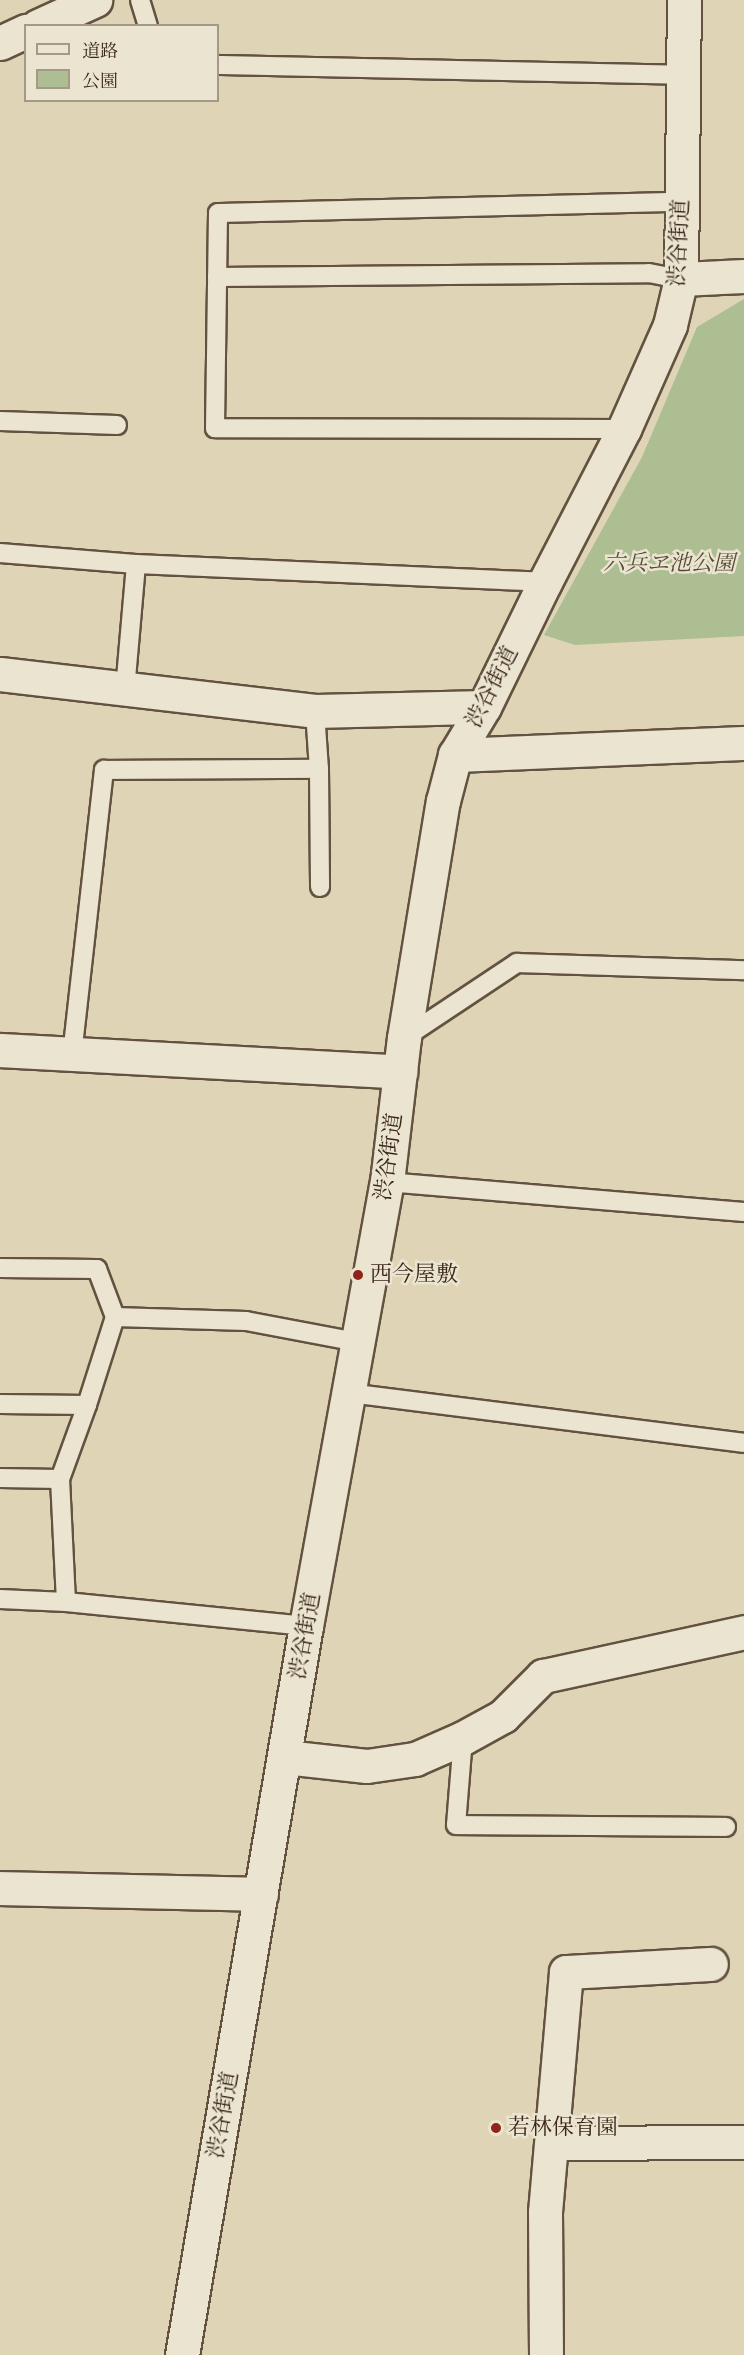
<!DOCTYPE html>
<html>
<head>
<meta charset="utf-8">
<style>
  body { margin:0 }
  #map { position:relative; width:744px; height:2355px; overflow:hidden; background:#dfd5b6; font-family:"Libre Bodoni","Noto Serif JP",serif }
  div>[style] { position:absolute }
  .green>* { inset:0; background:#acbe92 }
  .roads { filter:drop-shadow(2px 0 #635240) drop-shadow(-2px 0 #635240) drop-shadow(0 2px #635240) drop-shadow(0 -2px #635240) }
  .lane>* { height:18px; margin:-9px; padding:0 9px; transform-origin:9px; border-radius:9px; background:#eae4d0 }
  .street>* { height:33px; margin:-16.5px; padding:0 16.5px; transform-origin:16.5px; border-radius:16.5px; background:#eae4d0 }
  .secondary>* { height:33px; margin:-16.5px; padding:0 16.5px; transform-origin:16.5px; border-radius:16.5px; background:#eae4d0 }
  .dots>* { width:16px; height:16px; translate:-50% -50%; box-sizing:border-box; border:3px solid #eae4d0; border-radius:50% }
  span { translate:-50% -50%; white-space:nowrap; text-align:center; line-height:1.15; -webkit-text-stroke:5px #eae4d0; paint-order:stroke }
  .street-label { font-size:22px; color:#3a2619 }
  .park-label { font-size:22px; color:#564c37; font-style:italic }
  .poi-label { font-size:22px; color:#3a2619 }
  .left { translate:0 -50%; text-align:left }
  .legend { position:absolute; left:24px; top:24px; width:195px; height:78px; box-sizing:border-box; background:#eae4d0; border:2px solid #a49887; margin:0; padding:8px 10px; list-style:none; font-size:18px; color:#3a2619 }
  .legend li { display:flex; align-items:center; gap:12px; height:30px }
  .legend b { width:30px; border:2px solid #a49887 }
</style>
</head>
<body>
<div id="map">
  <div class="green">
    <i style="clip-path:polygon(744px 299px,744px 636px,575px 645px,544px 635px,642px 457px,697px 327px)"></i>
  </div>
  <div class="roads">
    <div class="lane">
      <i style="left:140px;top:0;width:27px;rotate:73deg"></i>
      <i style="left:218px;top:65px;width:465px;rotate:1.2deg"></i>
      <i style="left:217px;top:277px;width:432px;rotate:-0.5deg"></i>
      <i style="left:649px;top:273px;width:33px;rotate:11deg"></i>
      <i style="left:0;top:421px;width:117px;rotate:2deg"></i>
      <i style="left:624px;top:429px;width:409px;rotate:-179.9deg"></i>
      <i style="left:215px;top:428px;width:215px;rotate:-89.2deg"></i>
      <i style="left:218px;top:213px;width:463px;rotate:-1.4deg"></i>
      <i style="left:0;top:553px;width:136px;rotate:4.6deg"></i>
      <i style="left:136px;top:564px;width:409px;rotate:2.5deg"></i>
      <i style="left:125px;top:690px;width:126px;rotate:-85deg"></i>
      <i style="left:315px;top:711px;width:58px;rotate:86.1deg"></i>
      <i style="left:319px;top:769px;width:118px;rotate:89.5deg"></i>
      <i style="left:404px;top:1038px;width:136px;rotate:-33.6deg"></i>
      <i style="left:517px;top:963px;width:227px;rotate:1.8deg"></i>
      <i style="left:72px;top:1055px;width:287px;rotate:-83.6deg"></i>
      <i style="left:104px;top:770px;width:215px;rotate:-0.3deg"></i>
      <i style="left:387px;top:1182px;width:358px;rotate:4.8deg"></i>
      <i style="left:0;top:1268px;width:97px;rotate:0.6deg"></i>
      <i style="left:97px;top:1269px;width:51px;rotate:69.4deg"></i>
      <i style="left:115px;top:1317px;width:92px;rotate:107.7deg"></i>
      <i style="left:87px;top:1405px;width:87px;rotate:-179.3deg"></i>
      <i style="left:115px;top:1317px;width:131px;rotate:1.7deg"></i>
      <i style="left:246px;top:1321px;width:113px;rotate:10.7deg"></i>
      <i style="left:349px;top:1393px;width:398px;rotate:7.2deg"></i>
      <i style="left:87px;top:1405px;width:79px;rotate:110deg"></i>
      <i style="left:60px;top:1479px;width:123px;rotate:87.2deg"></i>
      <i style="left:66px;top:1602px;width:241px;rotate:5.7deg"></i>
      <i style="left:0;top:1478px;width:60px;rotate:1deg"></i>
      <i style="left:0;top:1599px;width:66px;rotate:2.6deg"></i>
      <i style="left:463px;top:1738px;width:87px;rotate:94.6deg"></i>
      <i style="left:456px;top:1825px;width:270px;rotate:0.4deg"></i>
    </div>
    <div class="street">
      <i style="left:38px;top:26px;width:63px;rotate:-24.5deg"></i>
      <i style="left:0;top:43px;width:29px;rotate:-25deg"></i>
      <i style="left:681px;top:279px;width:63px;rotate:-2.7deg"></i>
      <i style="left:0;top:674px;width:317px;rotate:6.7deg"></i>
      <i style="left:315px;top:711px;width:169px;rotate:-1.4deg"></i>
      <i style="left:455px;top:755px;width:289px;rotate:-2.4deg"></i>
      <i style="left:0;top:1050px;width:401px;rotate:3.1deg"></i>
      <i style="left:285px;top:1757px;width:82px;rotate:6.3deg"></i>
      <i style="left:367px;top:1766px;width:49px;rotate:-8.3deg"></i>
      <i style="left:415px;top:1759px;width:52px;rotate:-23.6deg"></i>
      <i style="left:463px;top:1738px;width:46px;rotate:-28.8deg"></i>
      <i style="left:503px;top:1716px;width:57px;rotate:-45deg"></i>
      <i style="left:543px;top:1676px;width:206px;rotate:-12.3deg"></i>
      <i style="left:0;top:1888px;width:261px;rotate:1.3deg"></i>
      <i style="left:552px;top:2143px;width:192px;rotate:-0.3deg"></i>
      <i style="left:546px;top:2355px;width:143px;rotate:-90.4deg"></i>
      <i style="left:545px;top:2212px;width:241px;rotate:-85deg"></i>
      <i style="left:566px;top:1972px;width:145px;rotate:-3.2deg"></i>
    </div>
    <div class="secondary">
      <i style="left:182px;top:2355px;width:739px;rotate:-80.35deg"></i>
      <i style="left:306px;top:1626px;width:451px;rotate:-79.7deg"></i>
      <i style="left:387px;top:1182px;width:145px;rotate:-83.3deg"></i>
      <i style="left:404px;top:1038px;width:240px;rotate:-80.7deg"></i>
      <i style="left:443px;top:801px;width:48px;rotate:-75.4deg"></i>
      <i style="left:455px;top:755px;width:56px;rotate:-58.9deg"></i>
      <i style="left:484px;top:707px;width:139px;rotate:-64deg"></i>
      <i style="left:545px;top:582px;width:172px;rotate:-62.7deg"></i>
      <i style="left:624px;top:429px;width:114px;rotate:-66.1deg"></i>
      <i style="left:670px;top:325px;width:47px;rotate:-76.6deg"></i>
      <i style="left:681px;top:279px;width:279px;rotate:-89.4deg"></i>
    </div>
  </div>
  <div class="dots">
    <i style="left:358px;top:1275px;background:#8f2418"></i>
    <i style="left:496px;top:2128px;background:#8f2418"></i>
  </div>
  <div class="street-label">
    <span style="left:679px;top:243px;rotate:-87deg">渋谷街道</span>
    <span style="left:492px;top:687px;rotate:-63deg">渋谷街道</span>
    <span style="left:389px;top:1157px;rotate:-82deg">渋谷街道</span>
    <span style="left:305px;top:1636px;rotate:-80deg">渋谷街道</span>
    <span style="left:223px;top:2115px;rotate:-80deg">渋谷街道</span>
  </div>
  <div class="park-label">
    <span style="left:669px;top:564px">六兵ヱ池公園</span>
  </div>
  <div class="poi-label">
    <span class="left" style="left:370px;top:1275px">西今屋敷</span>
    <span class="left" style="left:508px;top:2128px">若林保育園</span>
  </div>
  <ul class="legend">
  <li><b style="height:8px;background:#eae4d0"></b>道路</li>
  <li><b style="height:16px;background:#acbe92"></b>公園</li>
  </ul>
</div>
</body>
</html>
